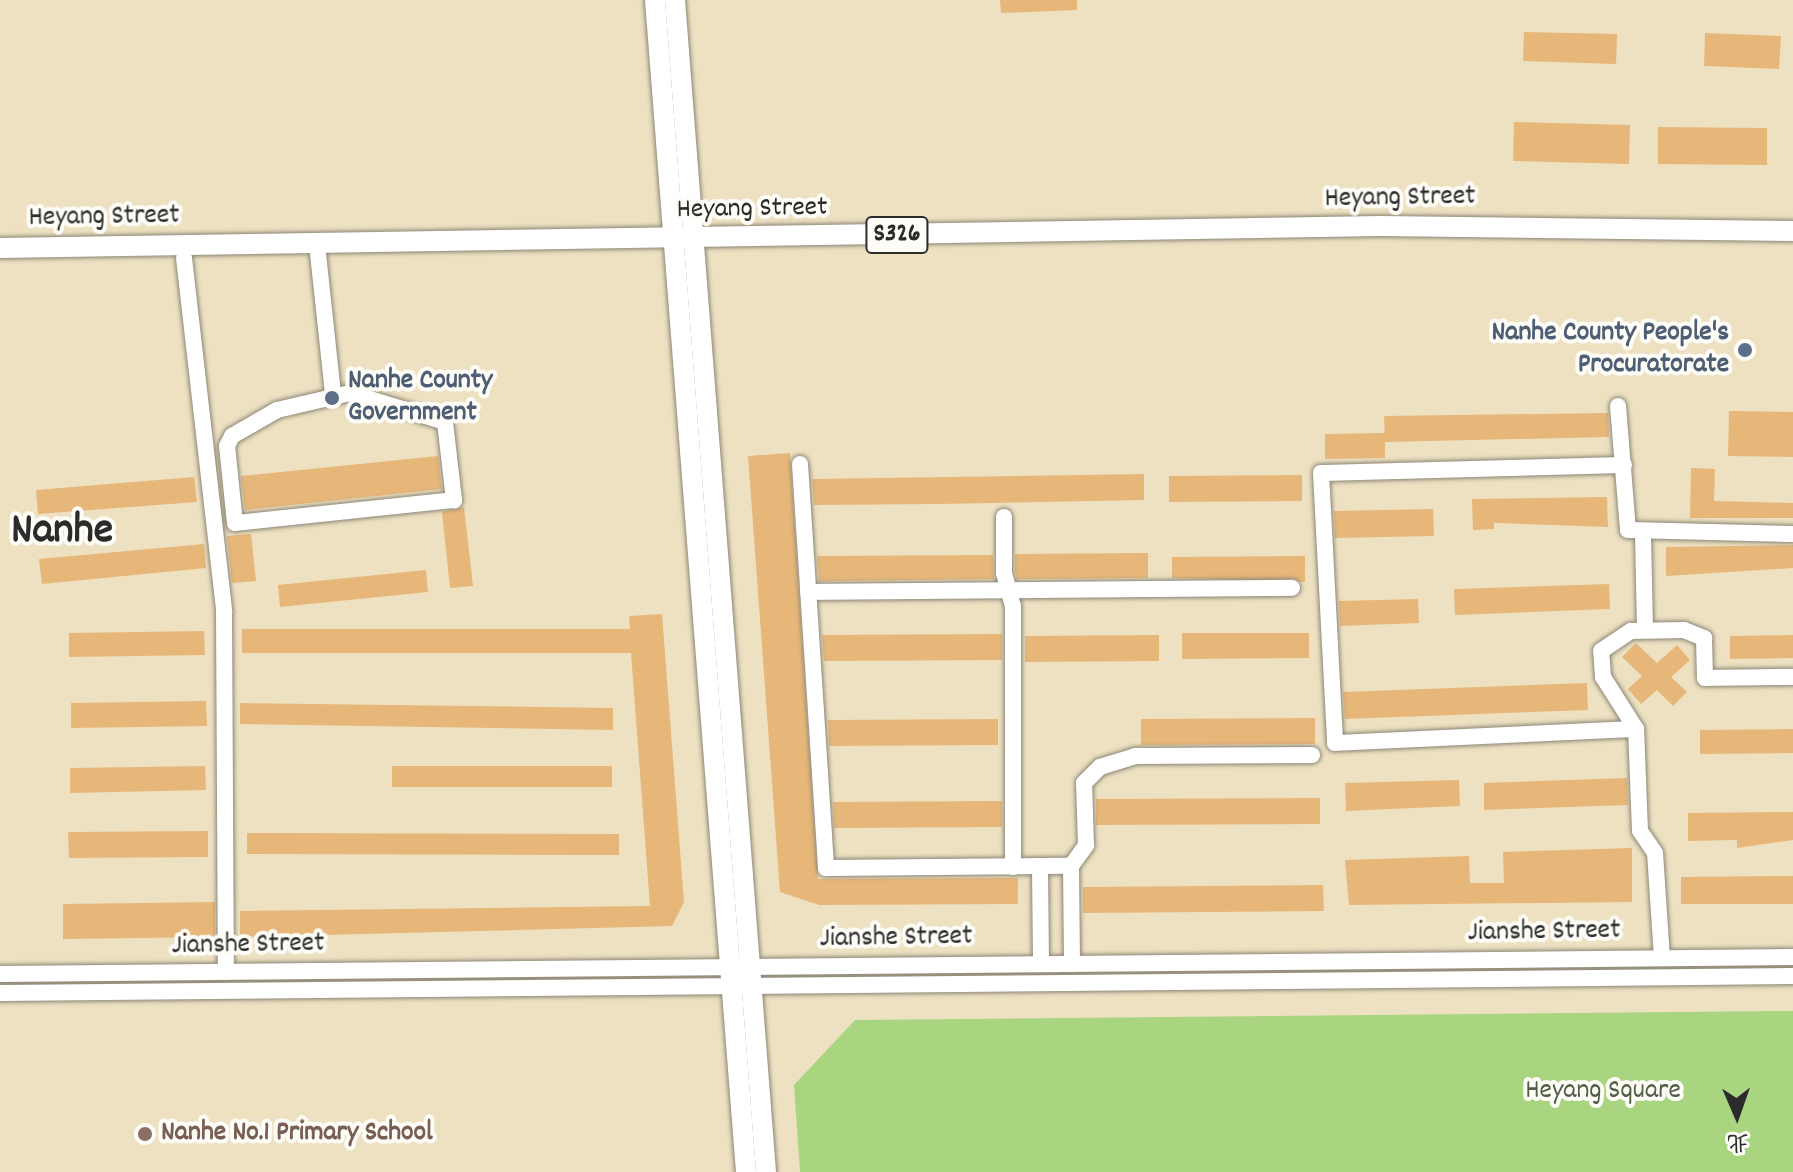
<!DOCTYPE html>
<html>
<head>
<meta charset="utf-8">
<style>
  body { margin:0 }
  #map { position:relative; width:1793px; height:1172px; overflow:hidden; background:#ede1c2; font-family:Dekko,"LXGW WenKai TC",sans-serif }
  div>[style] { position:absolute }
  [style*='--x'] { left:calc(var(--x)*1px); top:calc(var(--y)*1px); width:calc(var(--w)*1px); rotate:calc(var(--a)*1deg) }
  .green>* { inset:0; background:#a9d581 }
  .building>* { inset:0; background:#e7b77a }
  .roads { filter:drop-shadow(0 0 2px #8c8676) drop-shadow(0 0 2px #8c8676) }
  .minor>* { height:16px; margin:-8px; padding:0 8px; transform-origin:8px; border-radius:8px; background:#fff }
  .major>* { height:20px; margin:-10px; padding:0 10px; transform-origin:10px; border-radius:10px; background:#fff }
  .dots>* { width:22px; height:22px; translate:-50% -50%; box-sizing:border-box; border:4px solid #fdfcf7; border-radius:50% }
  span { translate:-50% -50%; white-space:nowrap; text-align:center; line-height:1.15; -webkit-text-stroke:8px #fdfcf7; paint-order:stroke }
  .shield-label span { padding:2px 6px; background:#fdfcf7; border:2px solid; border-radius:6px; -webkit-text-stroke-width:0 }
  .shield-label { font-size:26px; color:#2b2b2b; font-weight:700 }
  .street-label { font-size:28px; color:#2b2b2b }
  .service-label { font-size:28px; color:#4e5e75; font-weight:700 }
  .right { translate:-100% -50%; text-align:right }
  .left { translate:0 -50%; text-align:left }
  .park-label { font-size:28px; color:#515e45 }
  .education-label { font-size:28px; color:#785e54; font-weight:700 }
  .town-label { font-size:44px; color:#2b2b2b; font-weight:700 }
  .north { position:absolute; left:1697px; top:1076px; width:80px; height:80px; -webkit-text-stroke:6px #fdfcf7; paint-order:stroke; rotate:178deg; font-size:22px; font-weight:700; line-height:32px; text-align:center; color:#2b2b2b }
  .north::after { content:''; display:block; margin:auto; width:28px; height:36px; background:#2b2b2b; clip-path:polygon(50% 0,100% 100%,50% 72%,0 100%) }
</style>
</head>
<body>
<div id="map">
  <div class="green">
    <i style="clip-path:polygon(1793px 1011px,1793px 1172px,800px 1172px,794px 1085px,855px 1020px)"></i>
  </div>
  <div class="building">
    <i style="clip-path:polygon(1000px 0,1077px 0,1077px 10px,1001px 13px)"></i>
    <i style="clip-path:polygon(1524px 32px,1617px 34px,1616px 64px,1523px 61px)"></i>
    <i style="clip-path:polygon(1705px 33px,1781px 36px,1779px 69px,1704px 66px)"></i>
    <i style="clip-path:polygon(1514px 122px,1630px 125px,1629px 164px,1513px 161px)"></i>
    <i style="clip-path:polygon(1658px 127px,1767px 128px,1767px 165px,1658px 164px)"></i>
    <i style="clip-path:polygon(1729px 411px,1793px 412px,1793px 457px,1728px 456px)"></i>
    <i style="clip-path:polygon(1608px 413px,1609px 437px,1385px 442px,1384px 416px)"></i>
    <i style="clip-path:polygon(1385px 433px,1385px 458px,1325px 459px,1325px 434px)"></i>
    <i style="clip-path:polygon(790px 453px,818px 879px,1018px 878px,1018px 904px,819px 905px,780px 892px,748px 456px)"></i>
    <i style="clip-path:polygon(438px 456px,442px 489px,245px 510px,241px 476px)"></i>
    <i style="clip-path:polygon(1691px 468px,1715px 469px,1714px 501px,1793px 503px,1793px 518px,1690px 518px)"></i>
    <i style="clip-path:polygon(1144px 474px,1144px 500px,939px 504px,814px 505px,812px 479px)"></i>
    <i style="clip-path:polygon(1302px 475px,1302px 501px,1169px 502px,1169px 476px)"></i>
    <i style="clip-path:polygon(194px 477px,197px 502px,38px 514px,36px 490px)"></i>
    <i style="clip-path:polygon(1607px 497px,1608px 527px,1494px 523px,1494px 529px,1473px 530px,1472px 499px)"></i>
    <i style="clip-path:polygon(464px 507px,473px 586px,450px 588px,442px 512px)"></i>
    <i style="clip-path:polygon(1433px 509px,1434px 536px,1335px 538px,1334px 511px)"></i>
    <i style="clip-path:polygon(251px 534px,256px 581px,232px 583px,227px 536px)"></i>
    <i style="clip-path:polygon(204px 544px,206px 568px,42px 584px,39px 559px)"></i>
    <i style="clip-path:polygon(1793px 545px,1793px 568px,1666px 576px,1666px 547px)"></i>
    <i style="clip-path:polygon(1148px 553px,1148px 578px,1017px 579px,1015px 572px,1015px 554px)"></i>
    <i style="clip-path:polygon(993px 555px,994px 579px,819px 581px,817px 556px)"></i>
    <i style="clip-path:polygon(1305px 556px,1305px 582px,1172px 578px,1172px 557px)"></i>
    <i style="clip-path:polygon(426px 570px,428px 592px,280px 607px,278px 585px)"></i>
    <i style="clip-path:polygon(1609px 584px,1610px 609px,1455px 615px,1454px 589px)"></i>
    <i style="clip-path:polygon(1418px 599px,1419px 623px,1340px 626px,1339px 601px)"></i>
    <i style="clip-path:polygon(662px 614px,684px 902px,672px 926px,240px 937px,240px 911px,650px 906px,631px 653px,242px 653px,242px 629px,630px 629px,629px 616px)"></i>
    <i style="clip-path:polygon(204px 631px,205px 655px,69px 657px,69px 633px)"></i>
    <i style="clip-path:polygon(1182px 633px,1309px 633px,1309px 658px,1182px 659px)"></i>
    <i style="clip-path:polygon(1002px 634px,1002px 660px,824px 661px,822px 635px)"></i>
    <i style="clip-path:polygon(1159px 635px,1159px 661px,1025px 662px,1025px 636px)"></i>
    <i style="clip-path:polygon(1793px 635px,1793px 658px,1730px 659px,1730px 636px)"></i>
    <i style="clip-path:polygon(1636px 643px,1657px 663px,1677px 645px,1690px 660px,1671px 677px,1687px 692px,1673px 706px,1657px 690px,1641px 704px,1628px 689px,1642px 676px,1622px 657px)"></i>
    <i style="clip-path:polygon(1587px 683px,1588px 710px,1345px 719px,1343px 692px)"></i>
    <i style="clip-path:polygon(206px 701px,207px 726px,71px 728px,71px 703px)"></i>
    <i style="clip-path:polygon(240px 703px,613px 708px,613px 730px,240px 724px)"></i>
    <i style="clip-path:polygon(1315px 718px,1315px 744px,1141px 745px,1141px 719px)"></i>
    <i style="clip-path:polygon(998px 719px,998px 745px,829px 746px,828px 720px)"></i>
    <i style="clip-path:polygon(1793px 729px,1793px 753px,1700px 754px,1700px 730px)"></i>
    <i style="clip-path:polygon(205px 766px,206px 790px,70px 793px,70px 768px)"></i>
    <i style="clip-path:polygon(392px 766px,612px 766px,612px 787px,392px 787px)"></i>
    <i style="clip-path:polygon(1627px 778px,1628px 805px,1484px 810px,1484px 783px)"></i>
    <i style="clip-path:polygon(1459px 780px,1460px 806px,1346px 811px,1345px 783px)"></i>
    <i style="clip-path:polygon(1320px 798px,1320px 824px,1096px 825px,1096px 799px)"></i>
    <i style="clip-path:polygon(1002px 801px,1002px 827px,834px 828px,833px 802px)"></i>
    <i style="clip-path:polygon(1793px 812px,1793px 840px,1737px 848px,1737px 840px,1688px 841px,1688px 813px)"></i>
    <i style="clip-path:polygon(208px 831px,208px 857px,69px 858px,68px 832px)"></i>
    <i style="clip-path:polygon(247px 833px,619px 834px,619px 855px,247px 854px)"></i>
    <i style="clip-path:polygon(1632px 848px,1632px 902px,1349px 905px,1345px 860px,1469px 856px,1470px 883px,1504px 883px,1503px 852px)"></i>
    <i style="clip-path:polygon(1793px 876px,1793px 904px,1681px 904px,1681px 877px)"></i>
    <i style="clip-path:polygon(1323px 885px,1324px 911px,1083px 913px,1083px 887px)"></i>
    <i style="clip-path:polygon(215px 902px,215px 937px,63px 939px,63px 904px)"></i>
  </div>
  <div class="roads">
    <div class="minor">
      <i style="--x:317;--y:244;--w:151;--a:83.9"></i>
      <i style="--x:184;--y:258;--w:355;--a:83.5"></i>
      <i style="--x:224;--y:611;--w:361;--a:89.7"></i>
      <i style="--x:350;--y:393;--w:99;--a:17"></i>
      <i style="--x:445;--y:422;--w:79;--a:83.4"></i>
      <i style="--x:454;--y:500;--w:220;--a:174"></i>
      <i style="--x:235;--y:523;--w:77;--a:-95.9"></i>
      <i style="--x:227;--y:446;--w:11;--a:-63"></i>
      <i style="--x:232;--y:436;--w:52;--a:-30"></i>
      <i style="--x:277;--y:410;--w:75;--a:-13.1"></i>
      <i style="--x:1618;--y:406;--w:124;--a:85.4"></i>
      <i style="--x:1628;--y:530;--w:165;--a:1.4"></i>
      <i style="--x:800;--y:464;--w:405;--a:86.3"></i>
      <i style="--x:826;--y:868;--w:245;--a:-0.5"></i>
      <i style="--x:1071;--y:866;--w:26;--a:-54"></i>
      <i style="--x:1086;--y:845;--w:62;--a:-91.8"></i>
      <i style="--x:1084;--y:783;--w:23;--a:-45"></i>
      <i style="--x:1100;--y:767;--w:37;--a:-17"></i>
      <i style="--x:1135;--y:756;--w:177;--a:-0.3"></i>
      <i style="--x:1624;--y:465;--w:303;--a:178.5"></i>
      <i style="--x:1321;--y:473;--w:270;--a:87"></i>
      <i style="--x:1335;--y:743;--w:301;--a:-2.7"></i>
      <i style="--x:1004;--y:517;--w:56;--a:90"></i>
      <i style="--x:1004;--y:573;--w:34;--a:75"></i>
      <i style="--x:1013;--y:606;--w:261;--a:90"></i>
      <i style="--x:1643;--y:534;--w:96;--a:88.8"></i>
      <i style="--x:808;--y:592;--w:484;--a:-0.5"></i>
      <i style="--x:1040;--y:866;--w:98;--a:89.4"></i>
      <i style="--x:1071;--y:866;--w:98;--a:89.4"></i>
      <i style="--x:1662;--y:958;--w:105;--a:-93.8"></i>
      <i style="--x:1655;--y:853;--w:27;--a:-124"></i>
      <i style="--x:1640;--y:831;--w:102;--a:-92.2"></i>
      <i style="--x:1636;--y:729;--w:62;--a:-122.4"></i>
      <i style="--x:1603;--y:677;--w:26;--a:-94"></i>
      <i style="--x:1601;--y:651;--w:36;--a:-34"></i>
      <i style="--x:1631;--y:631;--w:53;--a:-1.1"></i>
      <i style="--x:1684;--y:630;--w:22;--a:22"></i>
      <i style="--x:1704;--y:638;--w:40;--a:88.6"></i>
      <i style="--x:1705;--y:678;--w:88;--a:-0.7"></i>
      <i style="--x:0;--y:974;--w:1793;--a:-0.54"></i>
      <i style="--x:0;--y:993;--w:1793;--a:-0.54"></i>
    </div>
    <div class="major">
      <i style="--x:655;--y:0;--w:1176;--a:85.56"></i>
      <i style="--x:675;--y:0;--w:1176;--a:85.56"></i>
      <i style="--x:0;--y:248;--w:1381;--a:-0.91"></i>
      <i style="--x:1381;--y:226;--w:412;--a:0.7"></i>
    </div>
  </div>
  <div class="dots">
    <i style="left:1745px;top:350px;background:#5c6f8a"></i>
    <i style="left:332px;top:398px;background:#5c6f8a"></i>
    <i style="left:145px;top:1134px;background:#8d6e63"></i>
  </div>
  <div class="shield-label">
    <span style="left:897px;top:235px">S326</span>
  </div>
  <div class="street-label">
    <span style="left:1400px;top:199px;rotate:-1deg">Heyang Street</span>
    <span style="left:752px;top:210px;rotate:-1deg">Heyang Street</span>
    <span style="left:104px;top:218px;rotate:-1deg">Heyang Street</span>
    <span style="left:1544px;top:933px;rotate:-1deg">Jianshe Street</span>
    <span style="left:896px;top:939px;rotate:-1deg">Jianshe Street</span>
    <span style="left:248px;top:946px;rotate:-1deg">Jianshe Street</span>
  </div>
  <div class="service-label">
    <span class="right" style="left:1729px;top:350px">Nanhe County People's<br>Procuratorate</span>
    <span class="left" style="left:348px;top:398px">Nanhe County<br>Government</span>
  </div>
  <div class="park-label">
    <span style="left:1603px;top:1092px">Heyang Square</span>
  </div>
  <div class="education-label">
    <span class="left" style="left:161px;top:1134px">Nanhe No.1 Primary School</span>
  </div>
  <div class="town-label">
    <span style="left:62px;top:533px">Nanhe</span>
  </div>
  <div class="north">北</div>
</div>
</body>
</html>
